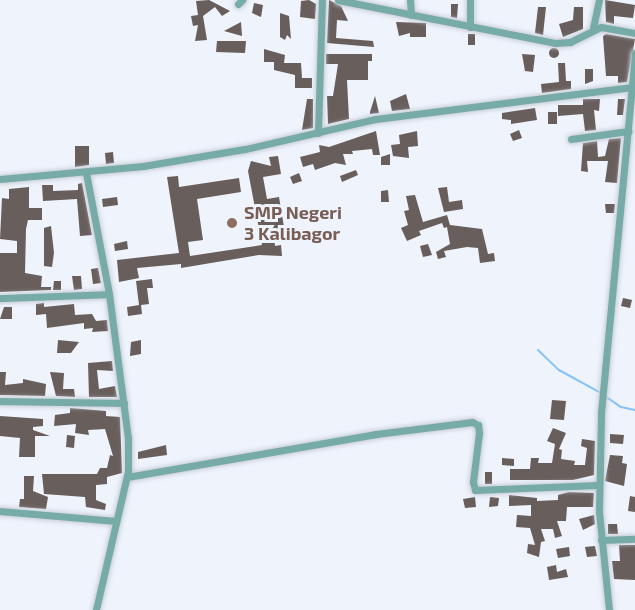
<!DOCTYPE html>
<html>
<head>
<meta charset="utf-8">
<style>
  body { margin:0 }
  #map { position:relative; width:635px; height:610px; overflow:hidden; background:#eef3fc; font-family:"Exo 2",sans-serif }
  div>[style] { position:absolute }
  [style*='--x'] { left:calc(var(--x)*1px); top:calc(var(--y)*1px); width:calc(var(--w)*1px); rotate:calc(var(--a)*1deg) }
  .stream>* { height:2px; margin:-1px; padding:0 1px; transform-origin:1px; border-radius:1px; background:#86c3f9 }
  .building>* { inset:0; background:#685e5c }
  .round { border-radius:50% }
  .roads { filter:drop-shadow(0 0 2px #c9ced6) drop-shadow(0 0 2px #c9ced6) }
  .minor>* { height:7px; margin:-3.5px; padding:0 3.5px; transform-origin:3.5px; border-radius:3.5px; background:#76aba7 }
  .dots>* { width:16px; height:16px; translate:-50% -50%; box-sizing:border-box; border:3px solid #eef3fc; border-radius:50% }
  span { translate:-50% -50%; white-space:nowrap; text-align:center; line-height:1.15; -webkit-text-stroke:6px #eef3fc; paint-order:stroke }
  .education-label { font-size:18px; color:#785e54; font-weight:700 }
  .left { translate:0 -50%; text-align:left }
</style>
</head>
<body>
<div id="map">
  <div class="stream">
    <i style="--x:538;--y:350;--w:29;--a:44"></i>
    <i style="--x:559;--y:370;--w:48;--a:28.7"></i>
    <i style="--x:605;--y:396;--w:19;--a:35"></i>
    <i style="--x:621;--y:407;--w:14;--a:12"></i>
  </div>
  <div class="building">
    <i style="clip-path:polygon(209px 0,230px 11px,222px 16px,215px 7px,203px 16px,207px 40px,195px 41px,198px 25px,193px 26px,191px 16px,198px 15px,196px 1px)"></i>
    <i style="clip-path:polygon(309px 0,316px 4px,315px 19px,300px 17px,301px 1px)"></i>
    <i style="clip-path:polygon(329px 0,341px 6px,348px 21px,337px 20px,336px 38px,373px 41px,374px 47px,327px 43px)"></i>
    <i style="clip-path:polygon(605px 0,635px 5px,633px 18px,614px 16px,614px 24px,606px 22px)"></i>
    <i style="clip-path:polygon(254px 3px,263px 5px,261px 17px,252px 13px)"></i>
    <i style="clip-path:polygon(451px 4px,458px 4px,457px 18px,451px 17px)"></i>
    <i style="clip-path:polygon(538px 7px,546px 7px,543px 35px,535px 33px)"></i>
    <i style="clip-path:polygon(574px 7px,583px 7px,583px 29px,563px 37px,559px 24px,573px 20px)"></i>
    <i style="clip-path:polygon(280px 13px,289px 16px,291px 39px,287px 35px,285px 40px,280px 37px)"></i>
    <i style="clip-path:polygon(241px 22px,242px 36px,224px 31px)"></i>
    <i style="clip-path:polygon(396px 22px,426px 23px,426px 37px,410px 37px,410px 33px,399px 36px)"></i>
    <i style="clip-path:polygon(468px 34px,475px 34px,475px 45px,468px 45px)"></i>
    <i style="clip-path:polygon(606px 34px,635px 39px,627px 82px,618px 83px,618px 76px,606px 76px,603px 36px)"></i>
    <i style="clip-path:polygon(217px 41px,246px 41px,245px 53px,216px 52px)"></i>
    <i class="round" style="left:549px;top:48px;width:10px;height:10px"></i>
    <i style="clip-path:polygon(264px 49px,285px 55px,284px 63px,301px 63px,302px 78px,312px 78px,312px 88px,295px 88px,295px 75px,274px 70px,274px 62px,264px 62px)"></i>
    <i style="clip-path:polygon(326px 54px,372px 54px,372px 61px,368px 61px,368px 80px,347px 80px,349px 119px,328px 124px,327px 96px,333px 96px,338px 64px,326px 64px)"></i>
    <i style="clip-path:polygon(522px 54px,535px 55px,533px 72px,525px 71px)"></i>
    <i style="clip-path:polygon(558px 63px,565px 63px,566px 81px,571px 81px,571px 89px,542px 93px,541px 84px,559px 82px)"></i>
    <i style="clip-path:polygon(585px 69px,593px 69px,593px 81px,585px 84px)"></i>
    <i style="clip-path:polygon(406px 94px,410px 109px,392px 111px,390px 101px)"></i>
    <i style="clip-path:polygon(375px 96px,379px 113px,370px 114px,370px 112px)"></i>
    <i style="clip-path:polygon(307px 99px,313px 99px,313px 128px,302px 130px)"></i>
    <i style="clip-path:polygon(583px 99px,600px 99px,599px 111px,594px 110px,596px 130px,585px 131px,583px 114px,558px 116px,558px 105px,583px 105px)"></i>
    <i style="clip-path:polygon(618px 99px,625px 99px,623px 115px,617px 115px)"></i>
    <i style="clip-path:polygon(535px 108px,537px 120px,511px 124px,511px 120px,502px 119px,502px 113px)"></i>
    <i style="clip-path:polygon(548px 112px,557px 112px,557px 124px,548px 124px)"></i>
    <i style="clip-path:polygon(519px 130px,522px 138px,513px 141px,510px 134px)"></i>
    <i style="clip-path:polygon(376px 131px,380px 155px,373px 155px,372px 149px,352px 151px,353px 154px,343px 154px,346px 165px,335px 163px,315px 170px,313px 164px,303px 167px,300px 157px,320px 152px,319px 145px,329px 147px)"></i>
    <i style="clip-path:polygon(417px 131px,418px 146px,408px 147px,409px 158px,393px 156px,391px 145px,400px 144px,399px 135px)"></i>
    <i style="clip-path:polygon(621px 138px,617px 183px,605px 182px,608px 161px,587px 161px,588px 172px,581px 171px,583px 143px,597px 141px,598px 157px,605px 156px,609px 139px)"></i>
    <i style="clip-path:polygon(75px 146px,89px 146px,89px 165px,75px 167px)"></i>
    <i style="clip-path:polygon(113px 152px,114px 163px,106px 164px,105px 153px)"></i>
    <i style="clip-path:polygon(390px 154px,390px 165px,381px 165px,381px 157px)"></i>
    <i style="clip-path:polygon(278px 156px,281px 174px,263px 177px,267px 199px,279px 197px,285px 233px,274px 234px,275px 246px,281px 245px,282px 256px,259px 255px,181px 268px,181px 264px,137px 268px,139px 278px,119px 282px,117px 260px,179px 253px,167px 177px,178px 176px,179px 187px,239px 178px,241px 192px,197px 199px,203px 240px,188px 242px,190px 256px,262px 245px,248px 171px,251px 161px,271px 166px,269px 157px)"></i>
    <i style="clip-path:polygon(356px 170px,358px 175px,342px 182px,340px 176px)"></i>
    <i style="clip-path:polygon(299px 173px,302px 181px,293px 184px,290px 177px)"></i>
    <i style="clip-path:polygon(82px 183px,92px 235px,80px 236px,77px 199px,43px 201px,42px 185px,53px 185px,53px 191px,78px 190px,78px 184px)"></i>
    <i style="clip-path:polygon(29px 187px,29px 208px,42px 208px,42px 220px,28px 220px,26px 229px,25px 273px,42px 276px,41px 287px,51px 287px,51px 290px,0 292px,0 253px,17px 253px,17px 241px,0 239px,2px 198px,9px 199px,9px 189px)"></i>
    <i style="clip-path:polygon(447px 187px,449px 202px,462px 200px,463px 209px,444px 212px,438px 188px)"></i>
    <i style="clip-path:polygon(388px 190px,389px 202px,381px 202px,381px 191px)"></i>
    <i style="clip-path:polygon(415px 195px,423px 222px,447px 215px,450px 225px,482px 229px,488px 254px,494px 253px,495px 261px,480px 263px,478px 248px,467px 247px,444px 251px,446px 257px,438px 259px,436px 252px,450px 244px,447px 227px,444px 228px,442px 223px,419px 231px,421px 235px,407px 241px,401px 228px,408px 225px,404px 211px,409px 210px,406px 196px)"></i>
    <i style="clip-path:polygon(117px 197px,118px 205px,103px 207px,102px 199px)"></i>
    <i style="clip-path:polygon(605px 204px,615px 204px,614px 213px,606px 213px)"></i>
    <i style="clip-path:polygon(51px 226px,54px 253px,52px 267px,44px 266px,44px 228px)"></i>
    <i style="clip-path:polygon(127px 241px,128px 249px,115px 251px,114px 244px)"></i>
    <i style="clip-path:polygon(428px 244px,432px 255px,423px 257px,420px 246px)"></i>
    <i style="clip-path:polygon(98px 268px,101px 283px,93px 284px,91px 269px)"></i>
    <i style="clip-path:polygon(72px 276px,81px 276px,82px 289px,74px 290px)"></i>
    <i style="clip-path:polygon(152px 279px,153px 288px,147px 288px,149px 304px,141px 305px,142px 314px,128px 316px,127px 307px,139px 305px,136px 281px)"></i>
    <i style="clip-path:polygon(54px 281px,61px 281px,61px 290px,53px 290px)"></i>
    <i style="clip-path:polygon(623px 298px,632px 300px,630px 308px,621px 306px)"></i>
    <i style="clip-path:polygon(44px 303px,44px 307px,74px 304px,75px 315px,92px 314px,96px 321px,107px 320px,108px 331px,92px 332px,93px 328px,84px 329px,84px 323px,47px 328px,46px 314px,36px 315px,36px 304px)"></i>
    <i style="clip-path:polygon(4px 307px,12px 307px,12px 319px,0 319px)"></i>
    <i style="clip-path:polygon(58px 340px,79px 342px,71px 353px,57px 353px)"></i>
    <i style="clip-path:polygon(141px 340px,141px 354px,130px 356px,131px 342px)"></i>
    <i style="clip-path:polygon(112px 361px,113px 371px,97px 370px,99px 389px,115px 386px,117px 397px,89px 397px,88px 363px)"></i>
    <i style="clip-path:polygon(0 372px,6px 372px,5px 385px,23px 383px,23px 379px,46px 384px,45px 396px,0 395px)"></i>
    <i style="clip-path:polygon(50px 372px,64px 373px,63px 389px,74px 389px,75px 397px,56px 396px)"></i>
    <i style="clip-path:polygon(552px 400px,566px 401px,564px 420px,550px 419px)"></i>
    <i style="clip-path:polygon(70px 408px,106px 411px,106px 416px,120px 417px,122px 473px,107px 477px,107px 484px,96px 485px,96px 500px,106px 504px,105px 510px,86px 507px,85px 497px,44px 494px,42px 474px,97px 474px,100px 468px,107px 468px,110px 455px,113px 456px,105px 429px,88px 430px,89px 435px,75px 433px,76px 424px,54px 426px,55px 415px,70px 413px)"></i>
    <i style="clip-path:polygon(0 416px,43px 419px,43px 426px,33px 427px,33px 430px,50px 436px,35px 436px,35px 457px,19px 457px,20px 438px,0 436px)"></i>
    <i style="clip-path:polygon(553px 428px,566px 433px,559px 449px,562px 450px,561px 459px,575px 461px,574px 465px,585px 465px,587px 448px,581px 446px,582px 439px,595px 441px,594px 475px,573px 480px,510px 480px,510px 469px,530px 469px,531px 458px,539px 458px,538px 463px,552px 463px,555px 444px,547px 441px)"></i>
    <i style="clip-path:polygon(610px 434px,624px 435px,623px 444px,610px 443px)"></i>
    <i style="clip-path:polygon(67px 435px,75px 436px,74px 448px,66px 447px)"></i>
    <i style="clip-path:polygon(166px 445px,167px 455px,138px 459px,138px 452px)"></i>
    <i style="clip-path:polygon(610px 455px,623px 456px,622px 463px,627px 464px,624px 486px,605px 481px)"></i>
    <i style="clip-path:polygon(502px 458px,514px 459px,514px 466px,502px 465px)"></i>
    <i style="clip-path:polygon(485px 472px,492px 472px,492px 484px,485px 484px)"></i>
    <i style="clip-path:polygon(24px 476px,34px 476px,33px 491px,48px 497px,46px 509px,19px 507px,20px 499px,24px 499px)"></i>
    <i style="clip-path:polygon(569px 492px,594px 493px,593px 507px,567px 507px,566px 521px,557px 521px,562px 536px,555px 538px,553px 529px,541px 529px,545px 541px,541px 542px,539px 557px,527px 553px,528px 544px,535px 545px,530px 528px,516px 527px,517px 515px,531px 516px,531px 505px,509px 506px,509px 495px,537px 498px,537px 501px,558px 500px,558px 495px)"></i>
    <i style="clip-path:polygon(630px 496px,635px 497px,635px 512px,628px 511px)"></i>
    <i style="clip-path:polygon(475px 497px,476px 507px,465px 508px,463px 499px)"></i>
    <i style="clip-path:polygon(490px 497px,499px 498px,498px 506px,489px 507px)"></i>
    <i style="clip-path:polygon(594px 515px,595px 524px,583px 530px,579px 519px)"></i>
    <i style="clip-path:polygon(608px 524px,617px 524px,618px 534px,608px 534px)"></i>
    <i style="clip-path:polygon(619px 545px,635px 545px,635px 580px,614px 579px,612px 561px,620px 561px)"></i>
    <i style="clip-path:polygon(595px 546px,597px 556px,587px 557px,585px 547px)"></i>
    <i style="clip-path:polygon(569px 547px,570px 556px,558px 558px,556px 549px)"></i>
    <i style="clip-path:polygon(556px 565px,557px 572px,566px 569px,568px 577px,549px 580px,547px 567px)"></i>
  </div>
  <div class="roads">
    <div class="minor">
      <i style="--x:338;--y:0;--w:221;--a:11.2"></i>
      <i style="--x:555;--y:43;--w:15;--a:-4"></i>
      <i style="--x:570;--y:42;--w:34;--a:-26"></i>
      <i style="--x:601;--y:27;--w:35;--a:10"></i>
      <i style="--x:410;--y:0;--w:15;--a:86"></i>
      <i style="--x:238;--y:4;--w:6;--a:-45"></i>
      <i style="--x:470;--y:27;--w:27;--a:-90"></i>
      <i style="--x:593;--y:28;--w:29;--a:-78"></i>
      <i style="--x:318;--y:133;--w:133;--a:-88.3"></i>
      <i style="--x:571;--y:139;--w:58;--a:-8"></i>
      <i style="--x:86;--y:173;--w:123;--a:79.2"></i>
      <i style="--x:109;--y:294;--w:145;--a:82.5"></i>
      <i style="--x:128;--y:438;--w:33;--a:90"></i>
      <i style="--x:128;--y:471;--w:143;--a:103"></i>
      <i style="--x:0;--y:179;--w:144;--a:-5.2"></i>
      <i style="--x:143;--y:166;--w:103;--a:-9.5"></i>
      <i style="--x:245;--y:149;--w:133;--a:-13"></i>
      <i style="--x:375;--y:119;--w:260;--a:-7.1"></i>
      <i style="--x:0;--y:298;--w:109;--a:-2.1"></i>
      <i style="--x:0;--y:401;--w:124;--a:0.9"></i>
      <i style="--x:127;--y:477;--w:253;--a:-9.8"></i>
      <i style="--x:376;--y:434;--w:97;--a:-7.1"></i>
      <i style="--x:472;--y:422;--w:7;--a:27"></i>
      <i style="--x:478;--y:425;--w:8;--a:83"></i>
      <i style="--x:479;--y:433;--w:49;--a:97"></i>
      <i style="--x:473;--y:482;--w:8;--a:76"></i>
      <i style="--x:475;--y:490;--w:123;--a:-2.3"></i>
      <i style="--x:0;--y:511;--w:116;--a:4.9"></i>
      <i style="--x:601;--y:540;--w:34;--a:-2"></i>
      <i style="--x:609;--y:610;--w:99;--a:-95.8"></i>
      <i style="--x:599;--y:512;--w:99;--a:-88.8"></i>
      <i style="--x:601;--y:413;--w:362;--a:-84.6"></i>
    </div>
  </div>
  <div class="dots">
    <i style="left:232px;top:223px;background:#8d6e63"></i>
  </div>
  <div class="education-label">
    <span class="left" style="left:244px;top:223px">SMP Negeri<br>3 Kalibagor</span>
  </div>
</div>
</body>
</html>
